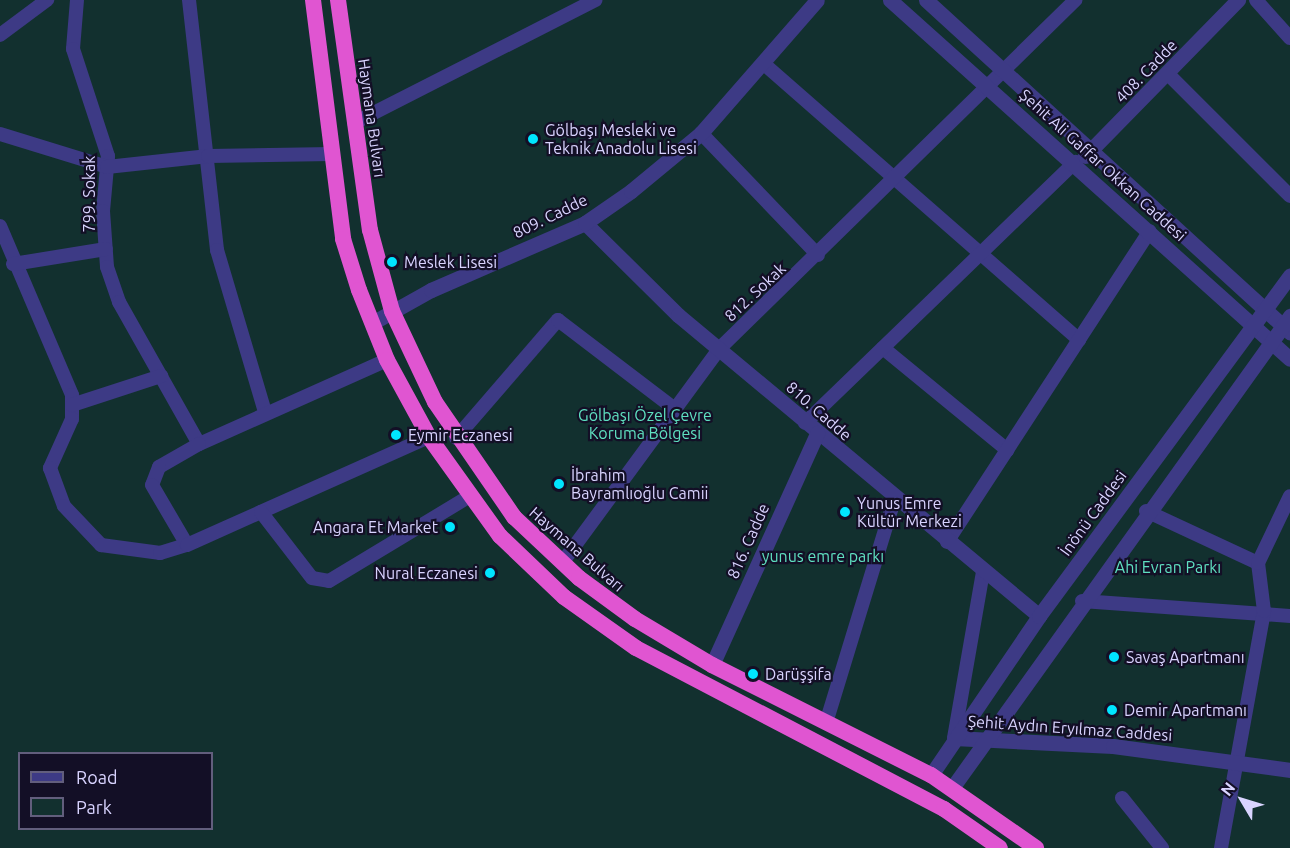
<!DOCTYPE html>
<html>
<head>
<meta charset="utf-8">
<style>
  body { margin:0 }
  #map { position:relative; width:1290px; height:848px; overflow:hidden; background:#130f26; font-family:Ubuntu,sans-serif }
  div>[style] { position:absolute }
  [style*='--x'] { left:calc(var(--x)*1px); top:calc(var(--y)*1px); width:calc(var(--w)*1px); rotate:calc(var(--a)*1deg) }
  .green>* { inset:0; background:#12302f }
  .minor>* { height:14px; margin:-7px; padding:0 7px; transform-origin:7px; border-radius:7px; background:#3d3a85 }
  .tertiary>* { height:15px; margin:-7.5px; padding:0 7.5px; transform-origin:7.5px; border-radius:7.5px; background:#3d3a85 }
  .trunk>* { height:16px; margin:-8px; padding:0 8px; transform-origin:8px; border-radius:8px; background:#e055d1 }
  .dots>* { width:16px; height:16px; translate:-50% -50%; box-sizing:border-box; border:3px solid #130f26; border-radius:50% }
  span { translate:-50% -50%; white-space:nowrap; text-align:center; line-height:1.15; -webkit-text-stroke:4.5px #130f26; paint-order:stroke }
  .street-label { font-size:16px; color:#d9d4ff }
  .poi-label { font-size:16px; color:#d9d4ff }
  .left { translate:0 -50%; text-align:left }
  .right { translate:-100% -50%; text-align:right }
  .park-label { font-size:16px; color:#5fe0c0 }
  .legend { position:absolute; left:18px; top:752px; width:195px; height:78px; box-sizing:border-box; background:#130f26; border:2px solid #625e7d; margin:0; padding:8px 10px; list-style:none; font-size:18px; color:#d9d4ff }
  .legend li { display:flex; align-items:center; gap:12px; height:30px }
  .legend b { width:30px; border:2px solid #625e7d }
  .north { position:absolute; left:1212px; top:770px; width:60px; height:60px; -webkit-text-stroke:4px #130f26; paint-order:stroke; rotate:308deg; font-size:16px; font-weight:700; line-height:24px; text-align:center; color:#d9d4ff }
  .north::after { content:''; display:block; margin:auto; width:21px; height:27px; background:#d9d4ff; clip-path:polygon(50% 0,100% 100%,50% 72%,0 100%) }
</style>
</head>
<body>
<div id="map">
  <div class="green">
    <i style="clip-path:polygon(evenodd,0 0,1290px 0,1290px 848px,0 848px,0 0,20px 754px,212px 754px,212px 828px,20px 828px,20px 754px)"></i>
  </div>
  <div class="minor">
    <i style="--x:77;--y:0;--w:49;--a:94.7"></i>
    <i style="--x:73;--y:49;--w:113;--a:71.9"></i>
    <i style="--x:108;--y:156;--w:55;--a:95.2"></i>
    <i style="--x:103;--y:211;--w:56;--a:85.9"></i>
    <i style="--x:107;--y:267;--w:37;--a:71"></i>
    <i style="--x:119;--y:302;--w:163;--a:60.6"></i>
    <i style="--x:189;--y:0;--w:252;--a:83.6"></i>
    <i style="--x:217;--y:250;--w:169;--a:73.5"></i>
    <i style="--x:1256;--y:0;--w:51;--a:48.2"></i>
    <i style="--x:0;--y:35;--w:59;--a:-36.7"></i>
    <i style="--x:764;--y:64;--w:419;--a:41.2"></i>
    <i style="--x:1169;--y:75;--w:171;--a:45"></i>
    <i style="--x:354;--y:123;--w:271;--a:-27"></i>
    <i style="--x:701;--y:133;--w:169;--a:46.2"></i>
    <i style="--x:0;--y:134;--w:112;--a:17.1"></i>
    <i style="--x:107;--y:167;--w:102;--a:-6.2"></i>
    <i style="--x:208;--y:156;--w:124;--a:-0.9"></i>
    <i style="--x:0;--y:226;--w:184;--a:66.9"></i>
    <i style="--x:72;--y:395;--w:24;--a:90"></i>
    <i style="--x:72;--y:419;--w:54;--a:114.2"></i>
    <i style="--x:50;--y:468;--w:40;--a:69.8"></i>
    <i style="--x:64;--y:506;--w:54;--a:46.5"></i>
    <i style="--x:101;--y:545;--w:60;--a:7.7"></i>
    <i style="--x:160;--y:553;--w:28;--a:-17"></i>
    <i style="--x:13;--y:264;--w:94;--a:-9.2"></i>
    <i style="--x:883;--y:348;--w:161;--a:39.4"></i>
    <i style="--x:387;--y:360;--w:206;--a:155.9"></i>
    <i style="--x:199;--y:444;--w:46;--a:150.1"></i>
    <i style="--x:159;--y:467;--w:19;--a:111"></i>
    <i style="--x:152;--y:485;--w:69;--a:59.7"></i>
    <i style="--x:187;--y:545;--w:265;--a:-24.1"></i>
    <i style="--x:72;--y:405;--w:94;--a:-18"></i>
    <i style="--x:805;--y:423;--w:376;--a:-44"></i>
    <i style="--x:456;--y:438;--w:156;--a:-49.2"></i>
    <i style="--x:558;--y:320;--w:147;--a:37.3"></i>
    <i style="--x:1146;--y:511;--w:123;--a:24.9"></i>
    <i style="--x:261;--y:512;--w:83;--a:52.3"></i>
    <i style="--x:312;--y:578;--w:17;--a:10"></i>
    <i style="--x:329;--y:581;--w:162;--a:-31.1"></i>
    <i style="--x:947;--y:542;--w:371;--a:-56.9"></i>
    <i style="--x:562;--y:563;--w:265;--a:-53.7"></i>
    <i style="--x:719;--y:349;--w:499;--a:-44.4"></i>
    <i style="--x:1082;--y:601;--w:209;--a:4.1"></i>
    <i style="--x:826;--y:723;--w:233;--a:-73"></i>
    <i style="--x:954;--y:738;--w:169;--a:-80.1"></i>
    <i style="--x:1122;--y:798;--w:64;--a:51.3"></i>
    <i style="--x:1221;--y:848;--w:241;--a:-79.7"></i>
    <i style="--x:1264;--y:611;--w:48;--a:-97.1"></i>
    <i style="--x:1258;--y:563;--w:74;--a:-64.5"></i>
  </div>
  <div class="tertiary">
    <i style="--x:890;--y:0;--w:537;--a:41.91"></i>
    <i style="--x:926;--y:0;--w:493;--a:42.4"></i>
    <i style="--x:1085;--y:156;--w:219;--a:-45.6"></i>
    <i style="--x:585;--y:223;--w:131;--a:44.7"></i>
    <i style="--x:678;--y:315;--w:470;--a:39.8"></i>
    <i style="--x:372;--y:323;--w:68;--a:-29.2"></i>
    <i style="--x:431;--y:290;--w:168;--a:-23.5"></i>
    <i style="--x:585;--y:223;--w:56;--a:-34.8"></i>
    <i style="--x:631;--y:191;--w:91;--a:-39.6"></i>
    <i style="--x:701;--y:133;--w:176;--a:-48.9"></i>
    <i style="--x:712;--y:665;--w:255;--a:-65.6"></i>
    <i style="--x:954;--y:738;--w:159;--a:2.9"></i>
    <i style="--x:1113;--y:746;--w:179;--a:7.7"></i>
    <i style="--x:931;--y:775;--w:192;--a:-55.8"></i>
    <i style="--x:1039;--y:616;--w:423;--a:-53.6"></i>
    <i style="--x:952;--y:788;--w:581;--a:-54.39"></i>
  </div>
  <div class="trunk">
    <i style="--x:313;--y:0;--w:241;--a:82.8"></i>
    <i style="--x:343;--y:239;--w:53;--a:72.6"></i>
    <i style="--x:359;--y:290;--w:75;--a:68.2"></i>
    <i style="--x:387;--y:360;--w:88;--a:61.4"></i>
    <i style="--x:429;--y:437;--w:122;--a:54.4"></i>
    <i style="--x:500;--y:536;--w:88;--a:43.6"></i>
    <i style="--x:564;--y:597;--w:88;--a:35.3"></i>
    <i style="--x:636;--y:648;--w:348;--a:27.6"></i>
    <i style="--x:944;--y:809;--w:68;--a:34.9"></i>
    <i style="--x:338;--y:0;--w:232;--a:82.1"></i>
    <i style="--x:370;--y:230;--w:84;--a:74.8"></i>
    <i style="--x:392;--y:311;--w:101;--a:64.7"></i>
    <i style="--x:435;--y:402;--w:140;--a:55.5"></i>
    <i style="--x:514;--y:517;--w:89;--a:43.2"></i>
    <i style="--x:579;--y:578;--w:69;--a:36.2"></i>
    <i style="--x:635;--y:619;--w:90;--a:30.9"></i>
    <i style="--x:712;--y:665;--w:245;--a:26.7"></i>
    <i style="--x:931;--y:775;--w:128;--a:34.8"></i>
  </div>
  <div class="dots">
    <i style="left:533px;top:139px;background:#00e5ff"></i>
    <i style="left:392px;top:262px;background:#00e5ff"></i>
    <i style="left:396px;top:435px;background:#00e5ff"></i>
    <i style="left:559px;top:484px;background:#00e5ff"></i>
    <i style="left:845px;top:512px;background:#00e5ff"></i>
    <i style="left:450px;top:527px;background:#00e5ff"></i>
    <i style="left:490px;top:573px;background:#00e5ff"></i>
    <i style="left:1114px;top:657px;background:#00e5ff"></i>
    <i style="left:753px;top:674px;background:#00e5ff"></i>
    <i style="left:1112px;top:710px;background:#00e5ff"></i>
  </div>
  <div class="street-label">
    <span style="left:1146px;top:71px;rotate:-46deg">408. Cadde</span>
    <span style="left:372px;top:118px;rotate:82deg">Haymana Bulvarı</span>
    <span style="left:1103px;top:165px;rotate:42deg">Şehit Ali Gaffar Okkan Caddesi</span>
    <span style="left:89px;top:194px;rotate:-90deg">799. Sokak</span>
    <span style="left:550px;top:216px;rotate:-26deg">809. Cadde</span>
    <span style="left:755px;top:292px;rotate:-43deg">812. Sokak</span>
    <span style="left:819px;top:411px;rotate:41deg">810. Cadde</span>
    <span style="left:1093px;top:513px;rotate:-54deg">İnönü Caddesi</span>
    <span style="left:748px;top:541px;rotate:-66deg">816. Cadde</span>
    <span style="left:577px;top:549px;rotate:41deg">Haymana Bulvarı</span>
    <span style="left:1070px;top:728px;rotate:4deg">Şehit Aydın Eryılmaz Caddesi</span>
  </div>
  <div class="poi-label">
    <span class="left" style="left:545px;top:139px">Gölbaşı Mesleki ve<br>Teknik Anadolu Lisesi</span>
    <span class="left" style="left:404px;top:262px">Meslek Lisesi</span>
    <span class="left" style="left:408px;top:435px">Eymir Eczanesi</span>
    <span class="left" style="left:571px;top:484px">İbrahim<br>Bayramlıoğlu Camii</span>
    <span class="left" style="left:857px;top:512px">Yunus Emre<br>Kültür Merkezi</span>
    <span class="right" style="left:438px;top:527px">Angara Et Market</span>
    <span class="right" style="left:478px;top:573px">Nural Eczanesi</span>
    <span class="left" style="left:1126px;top:657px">Savaş Apartmanı</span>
    <span class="left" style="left:765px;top:674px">Darüşşifa</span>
    <span class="left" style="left:1124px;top:710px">Demir Apartmanı</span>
  </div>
  <div class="park-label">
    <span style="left:645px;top:424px">Gölbaşı Özel Çevre<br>Koruma Bölgesi</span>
    <span style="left:823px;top:556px">yunus emre parkı</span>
    <span style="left:1168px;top:567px">Ahi Evran Parkı</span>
  </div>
  <ul class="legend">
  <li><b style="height:8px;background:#3d3a85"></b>Road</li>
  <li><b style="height:16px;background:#12302f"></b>Park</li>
  </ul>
  <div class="north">N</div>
</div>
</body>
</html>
